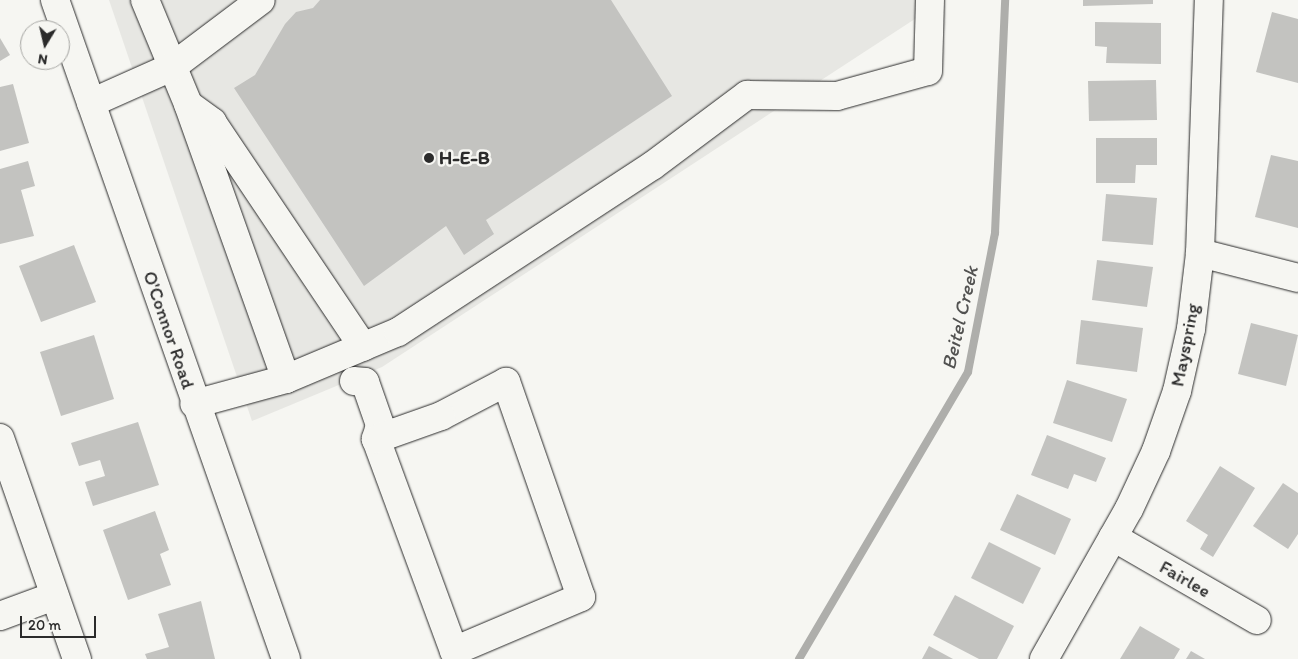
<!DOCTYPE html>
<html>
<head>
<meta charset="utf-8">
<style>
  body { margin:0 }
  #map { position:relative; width:1298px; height:659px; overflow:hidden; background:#f6f6f2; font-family:Itim,sans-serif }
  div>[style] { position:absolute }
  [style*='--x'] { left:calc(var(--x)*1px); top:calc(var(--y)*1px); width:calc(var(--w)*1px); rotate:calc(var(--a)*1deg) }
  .built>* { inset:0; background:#e7e7e3 }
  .stream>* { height:8px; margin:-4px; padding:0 4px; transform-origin:4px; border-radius:4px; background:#aeaeab }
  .building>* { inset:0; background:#c3c3c0 }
  .roads { filter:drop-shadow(0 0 1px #2b2b2b) drop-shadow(0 0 1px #2b2b2b) }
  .minor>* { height:28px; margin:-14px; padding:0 14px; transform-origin:14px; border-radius:14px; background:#f6f6f2 }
  .major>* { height:28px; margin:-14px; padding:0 14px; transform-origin:14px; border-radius:14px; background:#f6f6f2 }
  .dots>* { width:14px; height:14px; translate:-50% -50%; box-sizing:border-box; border:2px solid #f6f6f2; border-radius:50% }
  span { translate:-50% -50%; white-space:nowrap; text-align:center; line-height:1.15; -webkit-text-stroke:5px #f6f6f2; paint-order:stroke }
  .poi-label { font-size:19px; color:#2b2b2b; font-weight:700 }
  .left { translate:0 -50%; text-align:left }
  .street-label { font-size:19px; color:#2b2b2b }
  .water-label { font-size:20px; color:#525251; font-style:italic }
  .north { position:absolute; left:20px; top:20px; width:50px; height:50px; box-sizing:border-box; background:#f6f6f2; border:1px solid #a5a5a2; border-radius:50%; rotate:189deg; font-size:14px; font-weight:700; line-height:20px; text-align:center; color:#2b2b2b }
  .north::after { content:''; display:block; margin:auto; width:18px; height:22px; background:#2b2b2b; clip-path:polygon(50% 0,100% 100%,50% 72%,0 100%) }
  .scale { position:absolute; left:20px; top:616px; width:76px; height:22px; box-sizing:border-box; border:2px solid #2b2b2b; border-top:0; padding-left:6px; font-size:15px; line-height:18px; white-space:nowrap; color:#2b2b2b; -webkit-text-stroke:4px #f6f6f2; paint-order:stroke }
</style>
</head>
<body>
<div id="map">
  <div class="built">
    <i style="clip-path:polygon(109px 0,944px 0,382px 367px,252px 421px)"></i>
  </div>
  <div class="stream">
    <i style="--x:799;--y:659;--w:333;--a:-59.5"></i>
    <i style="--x:968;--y:372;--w:142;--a:-79"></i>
    <i style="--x:995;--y:233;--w:233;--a:-87.5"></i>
  </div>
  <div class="building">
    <i style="clip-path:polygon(320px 0,611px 0,672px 96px,486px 220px,494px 234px,464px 255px,446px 226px,364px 286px,234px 88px,255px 75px,285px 24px,296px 12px,313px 8px)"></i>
    <i style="clip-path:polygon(1083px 0,1153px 0,1153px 4px,1083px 6px)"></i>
    <i style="clip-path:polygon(1272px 12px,1298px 19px,1298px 83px,1256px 72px)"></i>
    <i style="clip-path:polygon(1095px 22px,1161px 23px,1161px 64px,1106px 63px,1107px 47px,1095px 46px)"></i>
    <i style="clip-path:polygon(0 38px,10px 55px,0 61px)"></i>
    <i style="clip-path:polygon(1156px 80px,1157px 120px,1089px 121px,1088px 81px)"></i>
    <i style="clip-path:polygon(13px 84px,29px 143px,0 151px,0 87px)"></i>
    <i style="clip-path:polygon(1096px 138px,1157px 138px,1157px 165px,1136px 165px,1135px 183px,1096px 183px)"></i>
    <i style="clip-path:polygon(1271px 155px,1298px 161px,1298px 228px,1255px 217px)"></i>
    <i style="clip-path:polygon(28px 161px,35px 186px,21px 190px,34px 236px,0 244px,0 169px)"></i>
    <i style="clip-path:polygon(1106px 194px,1157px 198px,1153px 245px,1102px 241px)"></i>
    <i style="clip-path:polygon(74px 245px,96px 302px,41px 322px,19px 266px)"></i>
    <i style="clip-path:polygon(1097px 260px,1153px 267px,1147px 307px,1092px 300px)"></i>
    <i style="clip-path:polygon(1081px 320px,1143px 328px,1137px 372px,1076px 364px)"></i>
    <i style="clip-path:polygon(1251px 323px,1298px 335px,1286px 386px,1238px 374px)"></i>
    <i style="clip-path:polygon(94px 335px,114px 399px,61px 416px,40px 352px)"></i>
    <i style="clip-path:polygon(1067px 380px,1127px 399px,1112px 442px,1053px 423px)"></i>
    <i style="clip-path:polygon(138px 422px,159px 485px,93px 506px,85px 482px,105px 476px,100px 460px,79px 466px,71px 443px)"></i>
    <i style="clip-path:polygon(1047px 435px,1106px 458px,1096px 482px,1074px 474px,1068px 489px,1031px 475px)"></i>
    <i style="clip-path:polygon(1220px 466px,1255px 488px,1213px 557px,1200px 549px,1208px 535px,1186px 521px)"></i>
    <i style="clip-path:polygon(1283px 483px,1298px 493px,1298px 534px,1288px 549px,1253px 526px)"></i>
    <i style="clip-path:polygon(1017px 494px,1071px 519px,1055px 555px,1000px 530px)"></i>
    <i style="clip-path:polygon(155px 511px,169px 550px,160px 554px,171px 585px,128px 600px,103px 530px)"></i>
    <i style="clip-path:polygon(989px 542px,1041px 568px,1023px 604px,971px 578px)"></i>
    <i style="clip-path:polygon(955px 595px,1014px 626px,997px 659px,979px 659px,933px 635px)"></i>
    <i style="clip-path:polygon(201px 601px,215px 659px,147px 659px,145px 654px,169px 647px,158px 614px)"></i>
    <i style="clip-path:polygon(1140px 626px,1180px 649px,1174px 659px,1120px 659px)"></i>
    <i style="clip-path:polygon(929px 646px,953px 659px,922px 659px)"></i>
    <i style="clip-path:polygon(1191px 651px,1205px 659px,1186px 659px)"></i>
  </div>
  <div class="roads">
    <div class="minor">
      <i style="--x:145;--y:0;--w:113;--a:67.5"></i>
      <i style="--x:188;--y:104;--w:292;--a:70.4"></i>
      <i style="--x:286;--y:379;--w:95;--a:164.8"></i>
      <i style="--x:91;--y:103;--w:89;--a:-24"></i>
      <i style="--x:172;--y:67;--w:111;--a:-37"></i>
      <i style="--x:189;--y:105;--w:29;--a:36"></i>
      <i style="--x:212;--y:122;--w:271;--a:56.1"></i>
      <i style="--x:1200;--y:253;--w:101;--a:14.3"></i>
      <i style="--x:286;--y:379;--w:121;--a:-22.8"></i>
      <i style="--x:398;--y:332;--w:303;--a:-33.2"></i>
      <i style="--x:652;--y:166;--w:119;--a:-36.8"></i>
      <i style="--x:747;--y:95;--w:90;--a:0.6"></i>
      <i style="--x:837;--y:96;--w:94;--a:-15.4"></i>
      <i style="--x:928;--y:71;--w:71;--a:-88.4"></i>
      <i style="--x:354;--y:381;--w:11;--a:5"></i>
      <i style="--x:365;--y:382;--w:46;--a:70.8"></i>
      <i style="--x:380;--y:425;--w:15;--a:106"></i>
      <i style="--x:376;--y:439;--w:226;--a:69.8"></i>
      <i style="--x:454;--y:651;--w:138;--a:-23"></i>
      <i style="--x:581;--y:597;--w:228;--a:-109.2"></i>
      <i style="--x:506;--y:382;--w:73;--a:152.4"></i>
      <i style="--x:441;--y:416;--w:69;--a:160.5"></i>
      <i style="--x:0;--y:438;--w:234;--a:70.8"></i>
      <i style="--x:1113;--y:537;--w:166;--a:30"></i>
      <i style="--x:0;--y:616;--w:58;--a:-20.3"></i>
      <i style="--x:1044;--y:659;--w:172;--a:-60.5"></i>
      <i style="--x:1129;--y:509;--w:64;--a:-65"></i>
      <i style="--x:1156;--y:451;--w:64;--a:-70.7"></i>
      <i style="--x:1177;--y:391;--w:64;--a:-77.3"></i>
      <i style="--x:1191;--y:329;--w:77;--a:-83.2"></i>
      <i style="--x:1200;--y:253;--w:253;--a:-88"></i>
    </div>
    <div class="major">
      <i style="--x:55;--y:0;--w:698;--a:70.68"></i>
    </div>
  </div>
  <div class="dots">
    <i style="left:429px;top:158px;background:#2b2b2b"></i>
  </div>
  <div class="poi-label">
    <span class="left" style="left:439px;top:158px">H-E-B</span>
  </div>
  <div class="street-label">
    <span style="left:169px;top:330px;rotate:71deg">O'Connor Road</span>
    <span style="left:1185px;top:345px;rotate:-79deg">Mayspring</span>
    <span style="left:1185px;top:579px;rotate:30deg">Fairlee</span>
  </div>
  <div class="water-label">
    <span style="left:960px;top:318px;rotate:-77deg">Beitel Creek</span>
  </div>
  <div class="north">N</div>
  <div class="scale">20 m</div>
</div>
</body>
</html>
